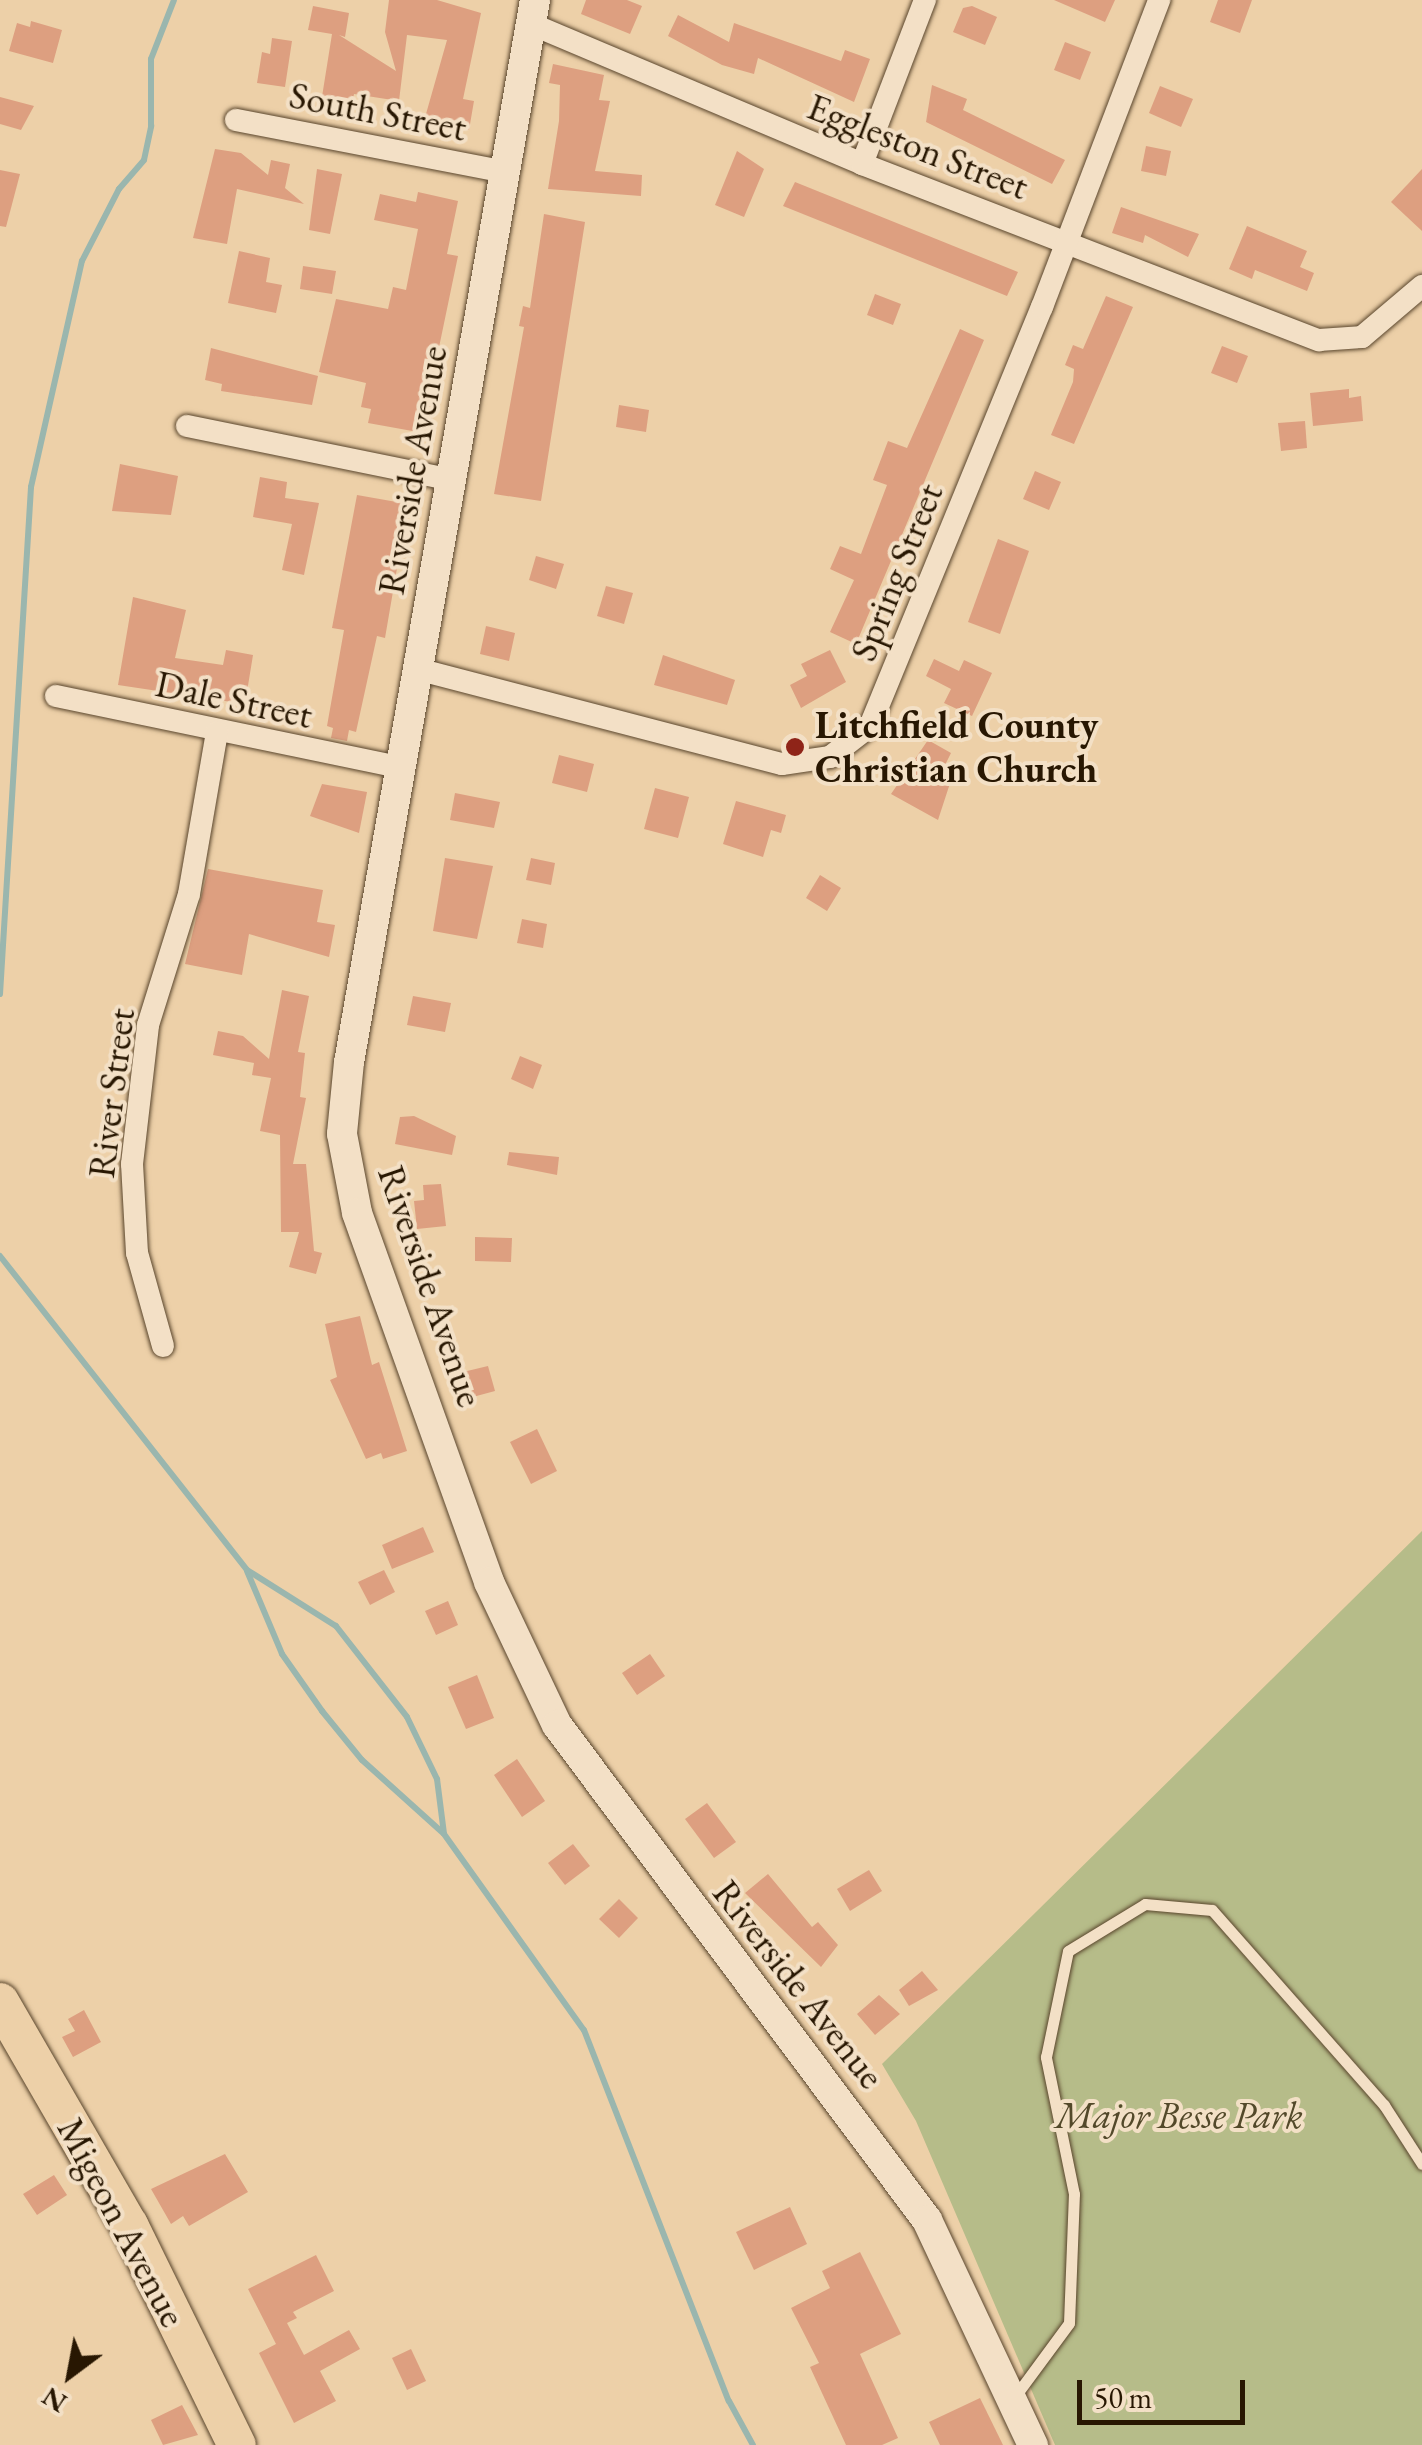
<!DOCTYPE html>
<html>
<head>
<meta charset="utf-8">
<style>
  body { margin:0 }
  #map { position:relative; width:1422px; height:2445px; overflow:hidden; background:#edd0a8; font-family:"EB Garamond",serif }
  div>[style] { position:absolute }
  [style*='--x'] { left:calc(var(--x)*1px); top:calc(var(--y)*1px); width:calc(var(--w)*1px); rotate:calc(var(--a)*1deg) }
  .green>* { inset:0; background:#b6bc89 }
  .stream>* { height:6px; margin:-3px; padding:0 3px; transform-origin:3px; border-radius:3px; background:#9ab6ae }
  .building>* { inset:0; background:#dd9f80 }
  .roads { filter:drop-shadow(0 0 2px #59452c) drop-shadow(0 0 2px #59452c) }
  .service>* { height:11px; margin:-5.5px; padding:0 5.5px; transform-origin:5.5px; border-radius:5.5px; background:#f3e0c6 }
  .minor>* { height:22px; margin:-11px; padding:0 11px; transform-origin:11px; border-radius:11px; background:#f3e0c6 }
  .tertiary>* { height:30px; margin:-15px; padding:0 15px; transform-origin:15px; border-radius:15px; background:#f3e0c6 }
  .primary>* { height:38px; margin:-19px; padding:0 19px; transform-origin:19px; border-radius:19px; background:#edd0a8 }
  .dots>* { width:28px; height:28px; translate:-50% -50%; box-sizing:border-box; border:5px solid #f3e0c6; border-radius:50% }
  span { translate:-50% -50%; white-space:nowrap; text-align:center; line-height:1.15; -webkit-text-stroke:8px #f3e0c6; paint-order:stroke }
  .street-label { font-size:38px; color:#281702 }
  .poi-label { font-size:38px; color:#281702; font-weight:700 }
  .left { translate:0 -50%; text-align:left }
  .park-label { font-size:38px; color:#53492a; font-style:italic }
  .north { position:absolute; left:20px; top:2325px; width:100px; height:100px; -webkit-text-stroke:8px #f3e0c6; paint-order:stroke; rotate:212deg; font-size:28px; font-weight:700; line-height:40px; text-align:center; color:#281702 }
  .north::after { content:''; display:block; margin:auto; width:35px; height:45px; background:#281702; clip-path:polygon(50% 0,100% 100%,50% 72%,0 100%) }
  .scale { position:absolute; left:1077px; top:2380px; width:168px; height:45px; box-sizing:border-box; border:5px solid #281702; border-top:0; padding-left:12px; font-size:30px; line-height:35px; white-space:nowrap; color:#281702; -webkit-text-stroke:8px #f3e0c6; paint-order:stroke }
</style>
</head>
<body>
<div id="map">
  <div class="green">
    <i style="clip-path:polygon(1422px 1531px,1422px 2445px,1055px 2445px,916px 2121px,882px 2064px)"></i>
  </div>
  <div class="stream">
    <i style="--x:0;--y:994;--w:508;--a:-86.5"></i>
    <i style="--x:31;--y:487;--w:232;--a:-77.3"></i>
    <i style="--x:82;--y:261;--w:81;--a:-62.8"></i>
    <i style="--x:119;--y:189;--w:38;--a:-49"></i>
    <i style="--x:144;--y:160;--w:35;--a:-78"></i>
    <i style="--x:151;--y:126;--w:67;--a:-90"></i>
    <i style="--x:151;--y:59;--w:63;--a:-68.7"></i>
    <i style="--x:0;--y:1256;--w:400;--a:51.8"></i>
    <i style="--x:247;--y:1570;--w:105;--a:32.2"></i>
    <i style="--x:336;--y:1626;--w:115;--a:52"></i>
    <i style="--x:407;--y:1717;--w:69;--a:64.2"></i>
    <i style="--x:437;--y:1779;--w:55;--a:82.7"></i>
    <i style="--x:444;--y:1834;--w:241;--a:54.5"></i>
    <i style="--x:584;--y:2030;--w:398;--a:68.7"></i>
    <i style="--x:729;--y:2401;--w:50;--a:61.4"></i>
    <i style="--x:247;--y:1571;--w:90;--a:67.1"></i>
    <i style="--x:282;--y:1654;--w:70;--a:54.9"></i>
    <i style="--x:322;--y:1711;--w:63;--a:50.8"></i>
    <i style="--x:362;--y:1760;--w:109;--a:42"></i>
  </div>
  <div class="building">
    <i style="clip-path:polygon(389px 0,437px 0,481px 13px,463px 99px,474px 101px,469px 130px,424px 121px,447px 40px,407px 35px,399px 101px,354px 94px,351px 108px,321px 103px,332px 34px,308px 30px,313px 6px,349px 13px,345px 37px,339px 35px,396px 71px,385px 32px)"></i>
    <i style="clip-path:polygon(586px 0,627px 0,642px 6px,630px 34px,581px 14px)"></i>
    <i style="clip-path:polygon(1054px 0,1115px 0,1105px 22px)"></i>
    <i style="clip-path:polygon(1218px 0,1252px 0,1240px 33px,1210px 22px)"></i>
    <i style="clip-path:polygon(972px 6px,997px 17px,985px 45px,953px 32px,963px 8px)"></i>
    <i style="clip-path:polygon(678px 15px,729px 42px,734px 23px,841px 61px,845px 50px,870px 59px,854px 102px,758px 58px,754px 74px,722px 65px,668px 36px)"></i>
    <i style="clip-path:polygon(31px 21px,62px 30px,53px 63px,9px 51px,17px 23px,30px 27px)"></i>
    <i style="clip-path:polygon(272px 38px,292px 41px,285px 87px,257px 83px,262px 52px,270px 54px)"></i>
    <i style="clip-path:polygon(1065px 42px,1091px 52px,1080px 80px,1054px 70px)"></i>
    <i style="clip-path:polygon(553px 64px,604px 75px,599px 100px,610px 101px,595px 171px,642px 175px,641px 196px,548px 189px,559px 121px,560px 85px,549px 83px)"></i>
    <i style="clip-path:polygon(932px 85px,967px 99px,963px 110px,1065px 160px,1052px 184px,926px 122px)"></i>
    <i style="clip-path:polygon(1160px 86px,1193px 99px,1181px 127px,1149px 113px)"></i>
    <i style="clip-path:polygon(0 97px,34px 106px,21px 130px,0 124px)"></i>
    <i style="clip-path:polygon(1146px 146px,1171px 151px,1166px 176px,1141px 171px)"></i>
    <i style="clip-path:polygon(215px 149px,241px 153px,268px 175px,271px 160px,290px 164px,285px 188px,304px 204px,237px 189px,227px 244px,193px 238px)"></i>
    <i style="clip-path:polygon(737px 151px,764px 169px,744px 217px,715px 205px)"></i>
    <i style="clip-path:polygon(317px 169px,342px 174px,330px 234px,309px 230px)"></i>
    <i style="clip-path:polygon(1422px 169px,1422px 231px,1391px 202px)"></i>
    <i style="clip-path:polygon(0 170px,20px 174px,6px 227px,0 226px)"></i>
    <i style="clip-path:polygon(795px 182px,1018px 272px,1007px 296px,783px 206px)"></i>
    <i style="clip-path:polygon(418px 192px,458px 201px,447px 254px,458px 256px,427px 405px,434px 406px,429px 434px,368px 423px,371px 409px,361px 407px,366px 383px,319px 372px,336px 299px,388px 309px,393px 287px,406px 290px,418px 229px,374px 220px,380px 194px,416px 202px)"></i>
    <i style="clip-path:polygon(1121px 207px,1199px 234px,1188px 257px,1145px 235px,1143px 243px,1112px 233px)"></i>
    <i style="clip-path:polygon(544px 214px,585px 222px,541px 501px,494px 494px,524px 327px,519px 326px,523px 306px,530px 308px)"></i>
    <i style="clip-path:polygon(1247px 226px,1307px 251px,1300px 267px,1314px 273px,1307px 291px,1255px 270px,1252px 279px,1229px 269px)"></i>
    <i style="clip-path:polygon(239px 251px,270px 258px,266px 282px,282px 285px,276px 313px,228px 303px)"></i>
    <i style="clip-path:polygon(303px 266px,336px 271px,332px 294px,300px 289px)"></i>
    <i style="clip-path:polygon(875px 294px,901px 304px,893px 325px,867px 315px)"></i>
    <i style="clip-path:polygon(1106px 296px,1133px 307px,1074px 444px,1051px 435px,1073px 382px,1074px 369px,1065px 365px,1073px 345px,1083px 349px)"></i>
    <i style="clip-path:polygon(960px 329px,984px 340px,856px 644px,830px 632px,854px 580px,830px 569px,840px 546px,861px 554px,887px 485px,873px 480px,888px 441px,907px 448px)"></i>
    <i style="clip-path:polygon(1222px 346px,1248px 356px,1237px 383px,1211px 373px)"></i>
    <i style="clip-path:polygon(211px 348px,318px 376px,312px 405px,221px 391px,222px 384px,205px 380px)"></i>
    <i style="clip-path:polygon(1349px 389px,1349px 398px,1361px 396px,1363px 421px,1313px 426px,1310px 393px)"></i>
    <i style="clip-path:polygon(619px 405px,649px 410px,646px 432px,616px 427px)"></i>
    <i style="clip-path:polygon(1305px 421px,1307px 448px,1281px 451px,1278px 423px)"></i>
    <i style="clip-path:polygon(120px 464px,178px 476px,171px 515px,112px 511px)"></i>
    <i style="clip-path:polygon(1035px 471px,1061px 482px,1049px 510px,1023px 499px)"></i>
    <i style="clip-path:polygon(260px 477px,287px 482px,285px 498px,319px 503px,304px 575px,282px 570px,292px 524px,253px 517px)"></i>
    <i style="clip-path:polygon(357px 495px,408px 504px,385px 638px,377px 636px,356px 732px,349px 730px,347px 741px,331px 738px,333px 728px,327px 726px,344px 630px,332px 628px)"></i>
    <i style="clip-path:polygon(998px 539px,1029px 551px,1000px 634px,968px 622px)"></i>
    <i style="clip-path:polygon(536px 556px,564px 564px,556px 589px,529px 580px)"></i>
    <i style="clip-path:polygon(606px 586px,633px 593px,624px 624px,597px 616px)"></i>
    <i style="clip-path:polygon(133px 597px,186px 610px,175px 658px,223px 665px,226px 650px,253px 655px,245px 704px,118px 685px)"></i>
    <i style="clip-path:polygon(486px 626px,515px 633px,509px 661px,480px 654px)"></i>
    <i style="clip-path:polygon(830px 650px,846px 682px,801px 708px,790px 685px,807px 676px,801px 664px)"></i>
    <i style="clip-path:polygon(663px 655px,735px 680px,727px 705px,654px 685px)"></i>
    <i style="clip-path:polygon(934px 659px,959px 671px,964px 660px,992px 673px,972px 716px,944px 703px,951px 689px,926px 676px)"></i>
    <i style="clip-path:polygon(928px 740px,951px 753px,946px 763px,955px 768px,938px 820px,891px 794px)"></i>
    <i style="clip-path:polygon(559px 755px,594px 764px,587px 792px,552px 783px)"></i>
    <i style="clip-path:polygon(322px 784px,367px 792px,359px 833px,310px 816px)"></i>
    <i style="clip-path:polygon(655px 788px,689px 797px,678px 838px,644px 829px)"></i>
    <i style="clip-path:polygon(455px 793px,500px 802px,494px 828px,450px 820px)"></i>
    <i style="clip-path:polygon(736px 801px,786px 815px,781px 833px,771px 830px,763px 857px,723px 844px)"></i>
    <i style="clip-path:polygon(445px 858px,493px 866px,477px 939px,433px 931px)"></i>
    <i style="clip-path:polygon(531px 858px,555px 863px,551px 885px,526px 880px)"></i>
    <i style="clip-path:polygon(208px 869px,323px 890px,317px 922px,335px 925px,329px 957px,249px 934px,242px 975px,185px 964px)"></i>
    <i style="clip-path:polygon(820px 875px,841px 888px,827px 911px,806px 898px)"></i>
    <i style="clip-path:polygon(522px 919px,547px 924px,543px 948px,517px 943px)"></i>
    <i style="clip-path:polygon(282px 990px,309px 996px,298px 1052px,305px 1053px,300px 1097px,306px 1098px,293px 1164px,306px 1164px,314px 1251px,322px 1253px,316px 1274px,289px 1267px,299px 1232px,281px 1232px,280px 1135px,260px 1131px,271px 1078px,252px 1075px,254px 1063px,213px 1055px,218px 1031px,243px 1036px,269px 1059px)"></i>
    <i style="clip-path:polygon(413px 996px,451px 1003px,445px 1032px,407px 1025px)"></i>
    <i style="clip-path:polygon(520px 1056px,542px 1065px,533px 1089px,511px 1079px)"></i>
    <i style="clip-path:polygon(414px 1116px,456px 1136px,452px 1155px,395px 1144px,400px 1117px)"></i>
    <i style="clip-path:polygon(509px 1152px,559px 1157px,557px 1175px,507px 1165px)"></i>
    <i style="clip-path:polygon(441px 1184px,446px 1226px,417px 1229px,414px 1201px,424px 1200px,423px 1185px)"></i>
    <i style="clip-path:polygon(475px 1237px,512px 1238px,511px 1262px,475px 1261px)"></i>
    <i style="clip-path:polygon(360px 1316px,372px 1365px,379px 1362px,407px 1451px,383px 1459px,381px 1453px,366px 1459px,330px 1380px,337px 1377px,325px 1324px)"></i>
    <i style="clip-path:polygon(488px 1366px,495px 1391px,469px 1398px,463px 1372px)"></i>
    <i style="clip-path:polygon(537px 1429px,557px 1471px,531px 1484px,510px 1442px)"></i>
    <i style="clip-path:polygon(423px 1527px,434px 1552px,392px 1569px,382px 1545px)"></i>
    <i style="clip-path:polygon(384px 1570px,395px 1592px,370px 1605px,358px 1582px)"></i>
    <i style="clip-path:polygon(448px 1601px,458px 1625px,436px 1635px,425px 1611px)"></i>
    <i style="clip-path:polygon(650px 1654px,665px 1676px,637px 1695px,622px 1673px)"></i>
    <i style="clip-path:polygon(477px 1675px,494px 1718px,466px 1729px,448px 1687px)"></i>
    <i style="clip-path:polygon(517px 1759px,545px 1801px,522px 1817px,494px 1775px)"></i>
    <i style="clip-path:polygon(707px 1803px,736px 1842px,714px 1858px,685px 1819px)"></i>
    <i style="clip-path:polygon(573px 1844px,590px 1866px,565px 1885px,548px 1863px)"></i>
    <i style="clip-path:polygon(869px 1870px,882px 1891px,850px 1911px,837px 1889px)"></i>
    <i style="clip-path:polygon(768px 1874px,812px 1927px,818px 1922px,838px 1945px,821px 1967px,745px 1893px)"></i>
    <i style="clip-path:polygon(619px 1899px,638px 1918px,619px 1938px,599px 1919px)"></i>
    <i style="clip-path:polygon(922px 1971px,938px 1990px,909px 2006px,899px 1990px)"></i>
    <i style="clip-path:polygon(879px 1995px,900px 2014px,875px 2035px,857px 2014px)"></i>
    <i style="clip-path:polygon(84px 2010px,101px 2042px,73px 2057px,62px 2037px,75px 2031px,68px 2019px)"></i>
    <i style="clip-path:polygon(225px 2154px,248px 2192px,189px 2226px,183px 2216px,171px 2224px,151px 2189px)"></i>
    <i style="clip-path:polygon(54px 2175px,67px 2195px,37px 2215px,23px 2194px)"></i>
    <i style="clip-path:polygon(790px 2207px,807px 2244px,754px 2270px,736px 2232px)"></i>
    <i style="clip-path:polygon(860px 2252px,901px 2334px,860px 2354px,898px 2438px,882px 2445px,846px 2445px,810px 2367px,819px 2363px,791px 2308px,830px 2288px,822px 2271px)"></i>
    <i style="clip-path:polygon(316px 2255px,334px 2291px,293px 2312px,297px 2318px,287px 2323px,304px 2355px,349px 2330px,360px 2349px,320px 2371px,336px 2401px,294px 2423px,259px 2353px,276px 2344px,248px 2289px)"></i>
    <i style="clip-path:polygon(411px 2349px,426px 2381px,407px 2390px,392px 2358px)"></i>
    <i style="clip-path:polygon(980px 2398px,1003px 2445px,940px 2445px,929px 2422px)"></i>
    <i style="clip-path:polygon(182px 2405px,198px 2435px,163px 2445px,151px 2420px)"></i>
  </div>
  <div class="roads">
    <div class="service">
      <i style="--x:1016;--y:2395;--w:89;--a:-53.6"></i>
      <i style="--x:1069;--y:2323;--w:129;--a:-87.8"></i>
      <i style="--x:1074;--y:2194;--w:140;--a:-101.6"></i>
      <i style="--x:1046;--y:2057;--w:108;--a:-78.3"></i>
      <i style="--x:1068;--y:1951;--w:90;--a:-31.4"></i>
      <i style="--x:1145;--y:1904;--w:67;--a:5.1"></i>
      <i style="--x:1212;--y:1910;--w:260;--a:48.6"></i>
      <i style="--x:1384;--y:2105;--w:70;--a:57.2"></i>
    </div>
    <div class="minor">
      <i style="--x:531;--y:24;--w:359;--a:22.9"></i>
      <i style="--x:862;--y:164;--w:490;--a:21.1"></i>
      <i style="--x:1319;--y:340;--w:43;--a:-4"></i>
      <i style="--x:1362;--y:337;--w:79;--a:-40.4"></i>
      <i style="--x:236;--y:120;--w:275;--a:10.9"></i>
      <i style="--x:862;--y:164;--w:176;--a:-69"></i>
      <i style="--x:187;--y:426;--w:270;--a:11.5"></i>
      <i style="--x:417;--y:669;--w:377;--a:14.6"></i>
      <i style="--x:782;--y:764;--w:49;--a:-8.3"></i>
      <i style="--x:830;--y:757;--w:51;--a:-37.8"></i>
      <i style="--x:870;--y:726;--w:453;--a:-67.7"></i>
      <i style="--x:1042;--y:307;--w:329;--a:-69.1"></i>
      <i style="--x:56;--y:696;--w:350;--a:11.7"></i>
      <i style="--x:163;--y:1346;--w:97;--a:-105.6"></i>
      <i style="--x:137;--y:1253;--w:89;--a:-93.2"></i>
      <i style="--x:132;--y:1164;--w:140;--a:-83.4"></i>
      <i style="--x:148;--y:1025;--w:137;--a:-72.6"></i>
      <i style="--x:189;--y:894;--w:164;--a:-80.2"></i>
    </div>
    <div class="tertiary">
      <i style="--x:535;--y:0;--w:1078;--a:99.93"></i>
      <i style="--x:349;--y:1062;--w:72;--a:95.6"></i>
      <i style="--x:342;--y:1134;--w:80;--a:79.2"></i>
      <i style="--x:357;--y:1213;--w:392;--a:70.3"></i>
      <i style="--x:489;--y:1582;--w:158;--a:64.6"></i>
      <i style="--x:557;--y:1725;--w:618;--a:53.22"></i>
      <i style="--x:927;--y:2220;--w:249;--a:64.8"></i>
    </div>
    <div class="primary">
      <i style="--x:0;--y:2002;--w:258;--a:60"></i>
      <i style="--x:129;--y:2225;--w:245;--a:63.9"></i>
    </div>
  </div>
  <div class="dots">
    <i style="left:795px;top:747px;background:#8f2418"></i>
  </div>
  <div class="street-label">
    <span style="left:378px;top:111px;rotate:11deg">South Street</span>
    <span style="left:918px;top:146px;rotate:21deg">Eggleston Street</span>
    <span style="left:412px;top:470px;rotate:-80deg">Riverside Avenue</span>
    <span style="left:896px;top:572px;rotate:-68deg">Spring Street</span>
    <span style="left:234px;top:699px;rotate:12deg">Dale Street</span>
    <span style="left:111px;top:1093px;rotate:-83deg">River Street</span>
    <span style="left:431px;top:1286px;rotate:71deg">Riverside Avenue</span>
    <span style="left:799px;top:1984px;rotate:52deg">Riverside Avenue</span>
    <span style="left:122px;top:2222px;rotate:62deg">Migeon Avenue</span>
  </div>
  <div class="poi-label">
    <span class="left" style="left:815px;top:747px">Litchfield County<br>Christian Church</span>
  </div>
  <div class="park-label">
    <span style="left:1179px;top:2115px">Major Besse Park</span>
  </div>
  <div class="north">N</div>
  <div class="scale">50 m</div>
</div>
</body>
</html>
